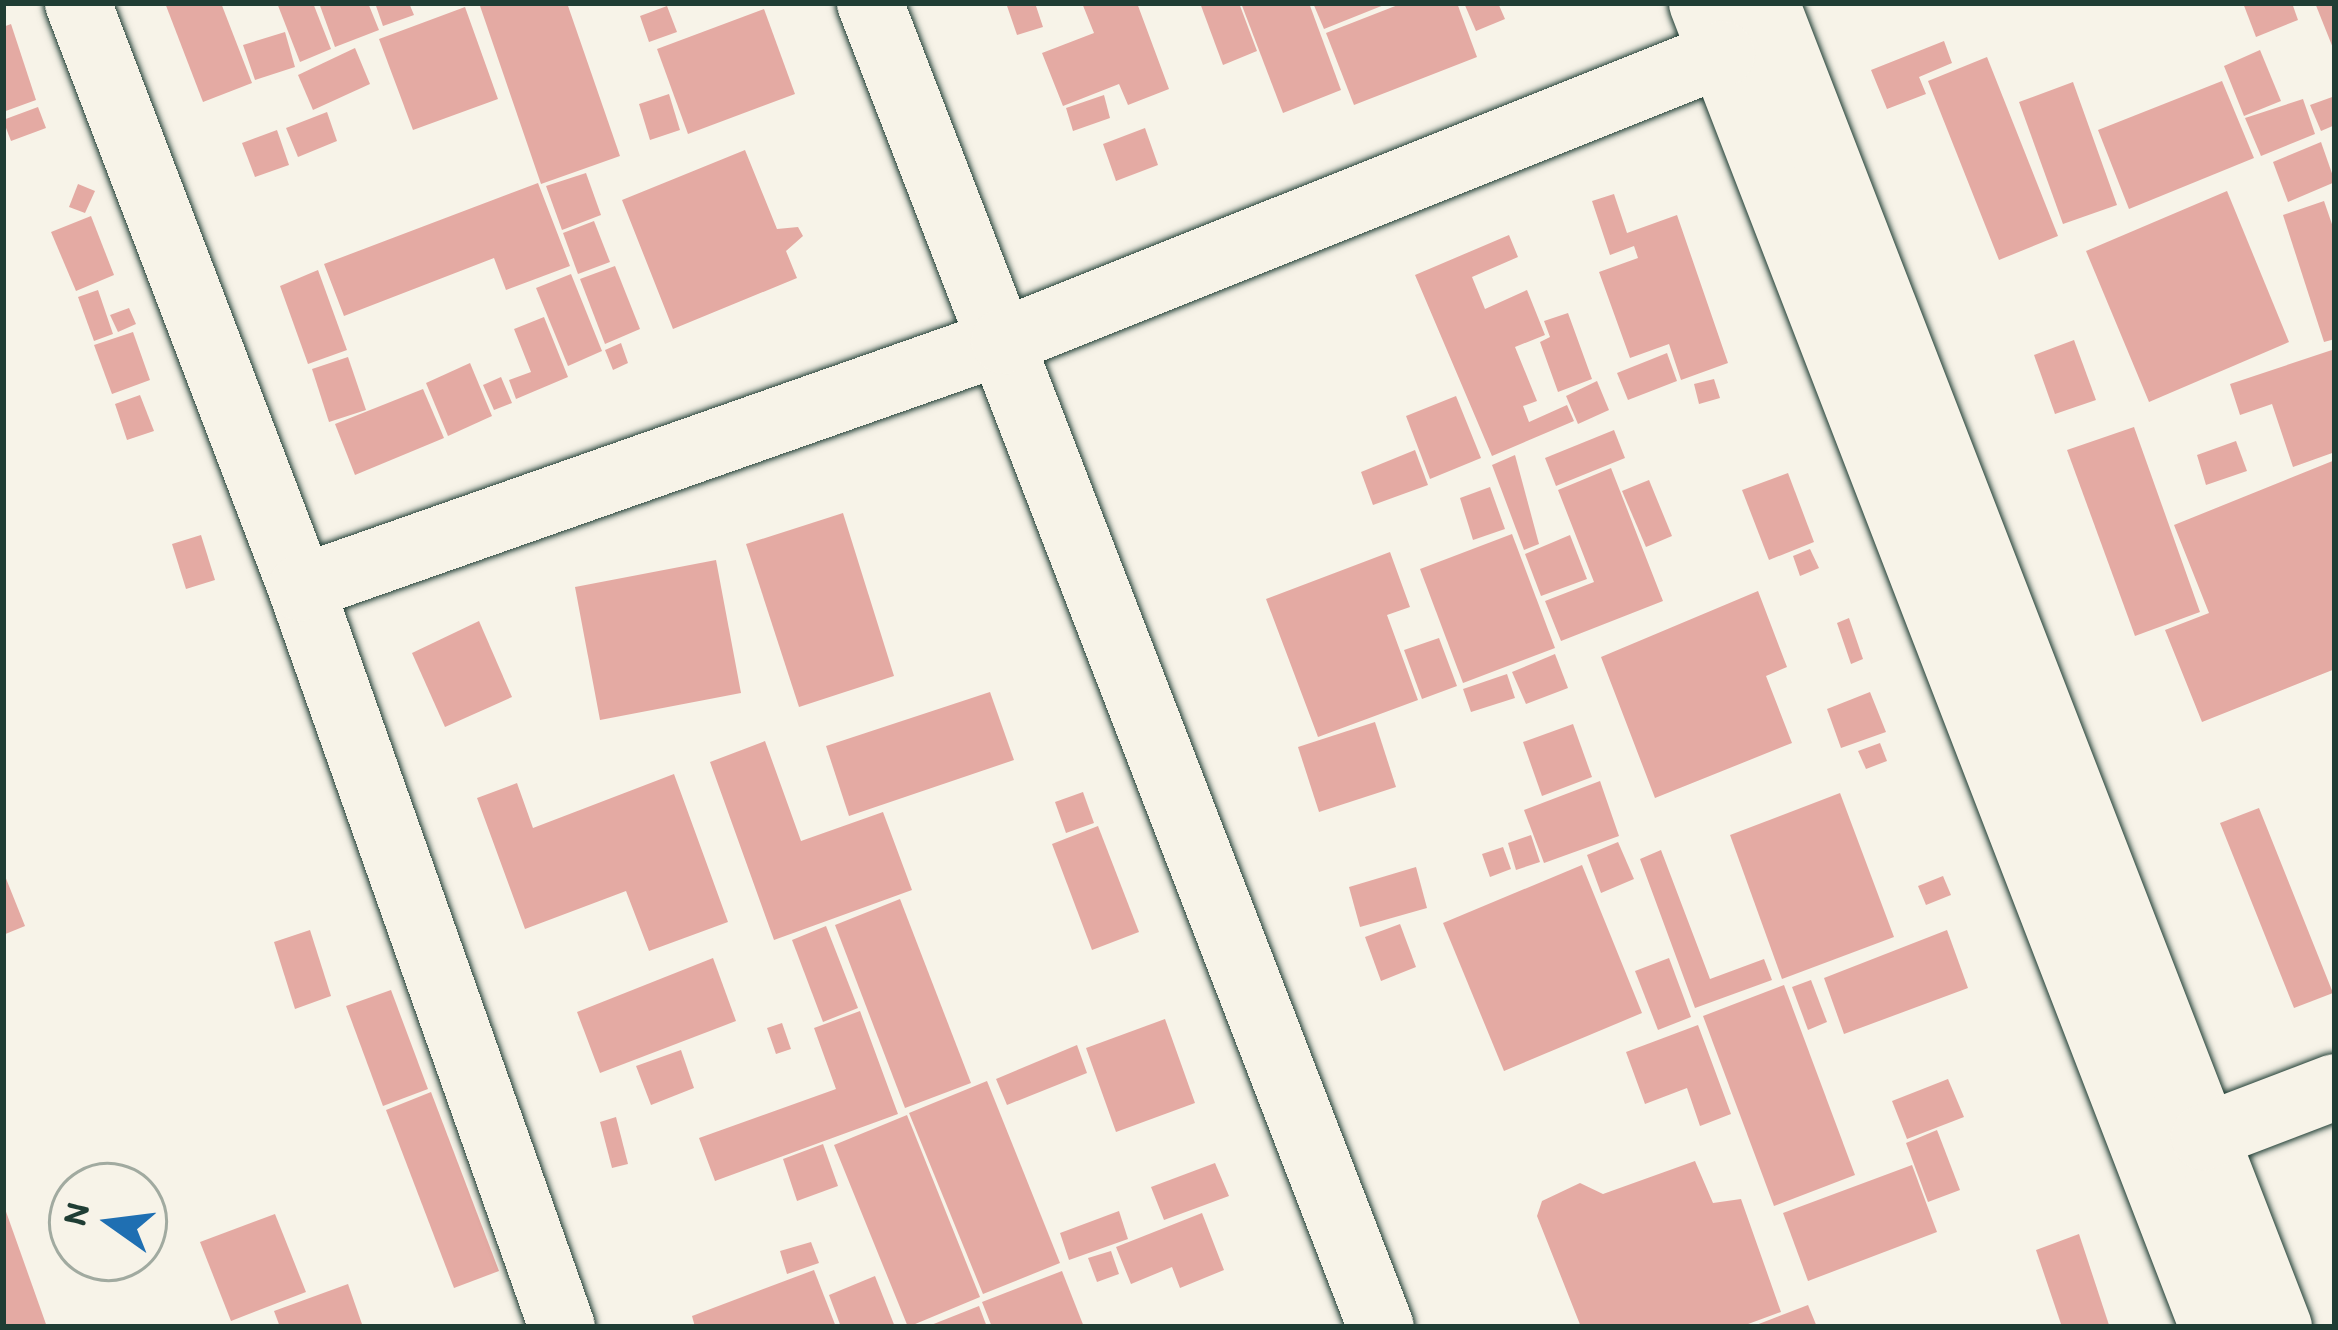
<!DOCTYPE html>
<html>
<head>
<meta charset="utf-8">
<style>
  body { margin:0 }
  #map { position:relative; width:2338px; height:1330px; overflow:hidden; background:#f7f3e8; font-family:Itim,sans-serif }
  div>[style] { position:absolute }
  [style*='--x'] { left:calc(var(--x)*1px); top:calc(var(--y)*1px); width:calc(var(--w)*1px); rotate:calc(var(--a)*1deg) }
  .building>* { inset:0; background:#e4aaa3 }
  .roads { filter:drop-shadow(0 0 3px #1f3d34) drop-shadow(0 0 3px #1f3d34) }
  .minor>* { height:66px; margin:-33px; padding:0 33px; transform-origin:33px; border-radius:33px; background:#f7f3e8 }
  span { translate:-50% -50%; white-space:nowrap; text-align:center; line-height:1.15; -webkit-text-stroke:9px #f7f3e8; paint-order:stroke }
  .frame { position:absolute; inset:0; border:6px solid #1f3d34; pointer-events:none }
  .north { position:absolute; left:48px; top:1162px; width:120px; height:120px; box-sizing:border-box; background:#f7f3e8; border:3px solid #a1aaa0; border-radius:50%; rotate:284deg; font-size:33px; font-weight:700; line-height:48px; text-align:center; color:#1f3d34 }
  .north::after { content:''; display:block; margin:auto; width:42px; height:54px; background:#1f6fb2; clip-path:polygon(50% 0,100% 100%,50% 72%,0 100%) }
</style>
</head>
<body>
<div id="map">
  <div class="building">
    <i style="clip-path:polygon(165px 3px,221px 3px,252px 83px,203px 102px)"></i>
    <i style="clip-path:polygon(277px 3px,313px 3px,331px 49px,300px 62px)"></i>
    <i style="clip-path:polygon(319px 3px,368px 3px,379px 30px,335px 47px)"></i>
    <i style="clip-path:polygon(375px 3px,409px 3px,414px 15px,383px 26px)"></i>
    <i style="clip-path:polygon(479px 3px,567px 3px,620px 156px,541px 184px)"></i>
    <i style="clip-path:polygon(1006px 3px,1035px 3px,1043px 27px,1017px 35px)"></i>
    <i style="clip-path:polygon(1082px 3px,1137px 3px,1169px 89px,1128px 105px,1119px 84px,1063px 106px,1042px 53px,1094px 33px)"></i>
    <i style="clip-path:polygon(1200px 3px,1239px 3px,1257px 51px,1223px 65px)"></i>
    <i style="clip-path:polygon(1241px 3px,1309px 3px,1341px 90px,1283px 113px)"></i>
    <i style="clip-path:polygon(1313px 3px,1389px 3px,1324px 29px)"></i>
    <i style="clip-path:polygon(1403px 3px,1457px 3px,1477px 57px,1354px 105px,1326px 33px)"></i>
    <i style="clip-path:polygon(1464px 3px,1498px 3px,1505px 19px,1476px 31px)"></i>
    <i style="clip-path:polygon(2243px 3px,2292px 3px,2298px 20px,2256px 37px)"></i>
    <i style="clip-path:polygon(2315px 3px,2335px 3px,2335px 53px)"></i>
    <i style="clip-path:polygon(667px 6px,677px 32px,649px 42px,640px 16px)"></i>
    <i style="clip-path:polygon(465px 7px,498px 99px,413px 130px,379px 39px)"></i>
    <i style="clip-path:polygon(764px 9px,795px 94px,688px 134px,657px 49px)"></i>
    <i style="clip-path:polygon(11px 24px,36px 100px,3px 112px,3px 27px)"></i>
    <i style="clip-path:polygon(285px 32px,295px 67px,255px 80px,243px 45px)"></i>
    <i style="clip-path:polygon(1944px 41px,1952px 63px,1919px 77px,1926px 94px,1887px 109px,1871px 70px)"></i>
    <i style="clip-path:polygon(355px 48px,370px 84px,313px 110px,298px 75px)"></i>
    <i style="clip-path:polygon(2260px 50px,2281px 101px,2244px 116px,2224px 66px)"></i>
    <i style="clip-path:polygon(1987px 57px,2058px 236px,1999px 260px,1928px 81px)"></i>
    <i style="clip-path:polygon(2222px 81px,2254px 158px,2129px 209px,2098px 130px)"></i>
    <i style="clip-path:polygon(2073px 82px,2117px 205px,2063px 224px,2019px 102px)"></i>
    <i style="clip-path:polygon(669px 94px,680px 130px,650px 140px,639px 104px)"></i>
    <i style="clip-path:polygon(1104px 95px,1110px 118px,1073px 131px,1066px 108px)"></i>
    <i style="clip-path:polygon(2335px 96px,2335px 125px,2321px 131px,2310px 105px)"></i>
    <i style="clip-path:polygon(2303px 99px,2315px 134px,2261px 156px,2245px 118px)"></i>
    <i style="clip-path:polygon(38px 107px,46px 128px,11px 141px,3px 120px)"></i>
    <i style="clip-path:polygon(327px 112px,337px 141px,298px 157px,286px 128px)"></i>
    <i style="clip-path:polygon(1145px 128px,1158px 165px,1116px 181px,1103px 144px)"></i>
    <i style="clip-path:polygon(277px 130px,289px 165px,255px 177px,242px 143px)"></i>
    <i style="clip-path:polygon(2321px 142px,2335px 182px,2288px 202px,2273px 162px)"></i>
    <i style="clip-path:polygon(745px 150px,777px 229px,798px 227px,803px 236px,786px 251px,797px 278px,673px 329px,622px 200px)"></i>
    <i style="clip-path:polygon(586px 173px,601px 215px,562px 230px,546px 186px)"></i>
    <i style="clip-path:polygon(538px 183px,570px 266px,506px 290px,494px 258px,344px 316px,324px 264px)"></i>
    <i style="clip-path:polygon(78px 184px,95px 191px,85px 213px,69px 207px)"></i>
    <i style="clip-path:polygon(2227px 191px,2289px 342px,2149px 402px,2086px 251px)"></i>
    <i style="clip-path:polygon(1614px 194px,1627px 233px,1677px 215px,1728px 363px,1681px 380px,1669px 344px,1630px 358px,1599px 272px,1638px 258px,1634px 246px,1610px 255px,1592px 201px)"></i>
    <i style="clip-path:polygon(2324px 201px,2335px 233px,2335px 339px,2324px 342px,2283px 215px)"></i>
    <i style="clip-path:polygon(91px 216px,114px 275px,76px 291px,51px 232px)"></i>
    <i style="clip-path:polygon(594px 221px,610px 262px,578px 274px,563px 233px)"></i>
    <i style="clip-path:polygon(1509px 235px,1518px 257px,1472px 277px,1485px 309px,1527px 290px,1545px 335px,1515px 347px,1537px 401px,1523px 406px,1529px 422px,1567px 405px,1574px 421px,1492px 456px,1415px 275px)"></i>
    <i style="clip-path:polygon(615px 266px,640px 329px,605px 344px,580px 279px)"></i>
    <i style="clip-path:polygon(318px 270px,347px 350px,308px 364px,280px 286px)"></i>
    <i style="clip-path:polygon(571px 274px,602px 351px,568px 366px,536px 288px)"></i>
    <i style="clip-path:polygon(98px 290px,113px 334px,94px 341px,78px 297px)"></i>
    <i style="clip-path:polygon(129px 308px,136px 324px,118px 332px,110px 315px)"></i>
    <i style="clip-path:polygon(1568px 313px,1592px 379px,1558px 392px,1540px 342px,1550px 337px,1544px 321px)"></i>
    <i style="clip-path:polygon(544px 317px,568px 377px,516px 399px,509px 380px,531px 372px,514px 329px)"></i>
    <i style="clip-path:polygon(133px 332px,150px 380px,112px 394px,94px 345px)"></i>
    <i style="clip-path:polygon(2074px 340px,2096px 400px,2055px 414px,2034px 355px)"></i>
    <i style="clip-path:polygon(621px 343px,628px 363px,613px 370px,605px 350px)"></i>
    <i style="clip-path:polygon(2335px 349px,2335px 452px,2293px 467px,2272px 404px,2240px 415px,2230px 384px)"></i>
    <i style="clip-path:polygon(1667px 353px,1677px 381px,1628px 400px,1617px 373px)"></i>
    <i style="clip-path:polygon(348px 357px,366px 410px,329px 422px,312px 369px)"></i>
    <i style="clip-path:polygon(470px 363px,492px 416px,448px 436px,426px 383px)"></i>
    <i style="clip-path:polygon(501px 377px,512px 403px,494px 410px,483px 385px)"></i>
    <i style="clip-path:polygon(1714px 379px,1720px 398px,1699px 404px,1694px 384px)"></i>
    <i style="clip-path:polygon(1597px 381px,1609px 410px,1578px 424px,1566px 396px)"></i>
    <i style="clip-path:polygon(423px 389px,444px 438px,355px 475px,335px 424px)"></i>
    <i style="clip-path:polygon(140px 395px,154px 431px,127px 440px,115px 404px)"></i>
    <i style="clip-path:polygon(1456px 396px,1481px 458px,1430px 479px,1406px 416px)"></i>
    <i style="clip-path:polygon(2134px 427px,2200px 612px,2135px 636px,2067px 450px)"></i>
    <i style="clip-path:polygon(1614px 430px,1625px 458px,1556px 486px,1545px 458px)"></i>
    <i style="clip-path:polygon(2236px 441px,2247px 471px,2206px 485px,2197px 455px)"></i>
    <i style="clip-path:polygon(1415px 450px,1428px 485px,1373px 505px,1361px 472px)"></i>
    <i style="clip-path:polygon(1515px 455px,1539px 544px,1524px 550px,1492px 465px)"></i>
    <i style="clip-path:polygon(2335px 460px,2335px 669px,2202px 722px,2165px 630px,2209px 613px,2174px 525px)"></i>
    <i style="clip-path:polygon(1611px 468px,1663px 601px,1561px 641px,1545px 601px,1594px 582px,1558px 490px)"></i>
    <i style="clip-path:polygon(1788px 473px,1814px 542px,1769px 560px,1742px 490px)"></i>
    <i style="clip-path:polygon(1649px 480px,1672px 536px,1646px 547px,1622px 491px)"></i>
    <i style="clip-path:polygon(1490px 487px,1505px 529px,1473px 540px,1460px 498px)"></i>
    <i style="clip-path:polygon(843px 513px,894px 676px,799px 707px,746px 544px)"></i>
    <i style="clip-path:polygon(1512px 534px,1555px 648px,1463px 683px,1420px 569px)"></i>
    <i style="clip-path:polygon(201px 535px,215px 580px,186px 589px,172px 544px)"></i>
    <i style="clip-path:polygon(1570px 535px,1587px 579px,1541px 596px,1525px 554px)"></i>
    <i style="clip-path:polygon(1810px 549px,1819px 568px,1800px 576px,1793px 556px)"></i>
    <i style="clip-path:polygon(1390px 552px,1410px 607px,1387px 615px,1418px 700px,1318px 737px,1266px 599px)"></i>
    <i style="clip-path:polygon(716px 560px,741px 693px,600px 720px,575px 587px)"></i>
    <i style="clip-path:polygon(1758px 591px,1787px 667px,1766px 676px,1792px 743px,1655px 798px,1601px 657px)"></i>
    <i style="clip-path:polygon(1849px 618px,1863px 659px,1851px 664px,1837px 623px)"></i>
    <i style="clip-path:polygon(479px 621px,512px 697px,445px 727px,412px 653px)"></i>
    <i style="clip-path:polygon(1439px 638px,1457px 686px,1422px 699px,1404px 650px)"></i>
    <i style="clip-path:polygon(1555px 654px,1568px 688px,1526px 704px,1512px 672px)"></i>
    <i style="clip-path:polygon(1507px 674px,1515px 698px,1471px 712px,1463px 689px)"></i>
    <i style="clip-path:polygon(990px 692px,1014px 760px,849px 816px,826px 746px)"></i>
    <i style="clip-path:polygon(1870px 692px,1886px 732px,1841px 748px,1827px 709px)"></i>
    <i style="clip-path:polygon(1375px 722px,1396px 787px,1319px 812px,1298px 747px)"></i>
    <i style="clip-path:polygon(1573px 724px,1592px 777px,1542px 796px,1523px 742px)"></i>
    <i style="clip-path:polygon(765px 741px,801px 841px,883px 812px,912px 890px,774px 940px,710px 762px)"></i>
    <i style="clip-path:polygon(1880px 743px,1887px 761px,1866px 769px,1858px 751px)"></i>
    <i style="clip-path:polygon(674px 774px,728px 922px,649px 951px,626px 891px,525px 929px,477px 798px,517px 783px,533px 828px)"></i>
    <i style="clip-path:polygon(1600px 781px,1619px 836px,1544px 863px,1524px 810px)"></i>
    <i style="clip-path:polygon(1083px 792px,1094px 823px,1066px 833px,1055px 802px)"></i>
    <i style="clip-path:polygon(1840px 793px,1894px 937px,1782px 979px,1730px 835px)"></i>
    <i style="clip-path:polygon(2259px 808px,2333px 993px,2294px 1008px,2220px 823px)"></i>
    <i style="clip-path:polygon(1098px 826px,1139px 932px,1092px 950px,1052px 844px)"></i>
    <i style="clip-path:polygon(1531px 835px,1540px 862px,1516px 870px,1508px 843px)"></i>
    <i style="clip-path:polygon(1618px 842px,1634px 879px,1601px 893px,1587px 855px)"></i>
    <i style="clip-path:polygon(1503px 847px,1511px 869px,1490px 877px,1482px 854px)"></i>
    <i style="clip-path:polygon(1661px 850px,1710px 979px,1764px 959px,1772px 980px,1695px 1008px,1640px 859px)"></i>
    <i style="clip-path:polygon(1582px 865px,1642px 1013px,1504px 1071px,1443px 923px)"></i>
    <i style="clip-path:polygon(1416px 867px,1427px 908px,1360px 927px,1349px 887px)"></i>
    <i style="clip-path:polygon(3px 871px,25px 926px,3px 935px)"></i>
    <i style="clip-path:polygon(1943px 876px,1951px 895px,1926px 905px,1918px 886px)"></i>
    <i style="clip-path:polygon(900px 899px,971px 1083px,905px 1108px,835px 925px)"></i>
    <i style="clip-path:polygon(1400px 924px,1416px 967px,1381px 981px,1365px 937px)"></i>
    <i style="clip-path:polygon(826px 926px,858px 1008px,823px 1022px,792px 940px)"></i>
    <i style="clip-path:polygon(310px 930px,331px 996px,295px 1009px,274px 942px)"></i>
    <i style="clip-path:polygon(1947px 930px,1968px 988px,1844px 1034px,1824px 978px)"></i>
    <i style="clip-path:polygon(713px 958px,736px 1021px,600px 1073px,577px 1012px)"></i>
    <i style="clip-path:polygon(1669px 958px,1691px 1017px,1658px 1030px,1635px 971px)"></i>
    <i style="clip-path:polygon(1811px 980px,1827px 1022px,1808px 1030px,1792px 987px)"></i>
    <i style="clip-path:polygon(1784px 985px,1855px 1175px,1774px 1206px,1703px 1016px)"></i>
    <i style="clip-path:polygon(391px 990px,428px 1089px,383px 1106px,346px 1006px)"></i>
    <i style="clip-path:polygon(860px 1011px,898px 1114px,715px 1181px,699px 1138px,836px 1089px,814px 1028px)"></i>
    <i style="clip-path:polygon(1165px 1019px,1195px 1103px,1116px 1132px,1086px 1048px)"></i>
    <i style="clip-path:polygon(782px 1023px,791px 1049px,776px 1054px,767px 1028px)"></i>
    <i style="clip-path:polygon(1698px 1025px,1731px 1114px,1700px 1126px,1687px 1088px,1645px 1104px,1626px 1052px)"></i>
    <i style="clip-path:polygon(1077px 1045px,1087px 1073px,1007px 1105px,996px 1079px)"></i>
    <i style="clip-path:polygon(681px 1050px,694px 1088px,651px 1105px,636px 1066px)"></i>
    <i style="clip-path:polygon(1948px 1079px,1964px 1117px,1907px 1139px,1892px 1101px)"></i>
    <i style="clip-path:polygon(987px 1081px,1060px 1263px,983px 1294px,909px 1113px)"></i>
    <i style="clip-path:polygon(431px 1092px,499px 1271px,454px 1288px,386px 1110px)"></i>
    <i style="clip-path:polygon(907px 1115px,980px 1297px,908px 1327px,834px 1145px)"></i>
    <i style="clip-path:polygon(616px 1117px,628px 1164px,612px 1168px,600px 1122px)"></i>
    <i style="clip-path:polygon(1937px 1130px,1960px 1190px,1928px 1202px,1906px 1143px)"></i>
    <i style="clip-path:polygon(823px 1144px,838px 1186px,797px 1201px,783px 1159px)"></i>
    <i style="clip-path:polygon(1695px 1161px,1713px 1203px,1741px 1199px,1781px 1312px,1740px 1327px,1581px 1327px,1537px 1216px,1542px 1201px,1580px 1183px,1603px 1194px)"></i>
    <i style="clip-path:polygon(1215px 1163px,1229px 1196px,1164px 1220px,1151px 1187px)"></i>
    <i style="clip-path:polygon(1912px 1165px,1937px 1232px,1808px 1281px,1783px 1213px)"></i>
    <i style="clip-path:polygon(3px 1206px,4px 1206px,47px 1327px,3px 1327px)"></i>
    <i style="clip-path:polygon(1119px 1211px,1128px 1239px,1069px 1260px,1060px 1233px)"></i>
    <i style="clip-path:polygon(1202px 1213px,1224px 1270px,1180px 1288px,1172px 1267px,1131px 1284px,1116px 1247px)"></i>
    <i style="clip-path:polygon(275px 1214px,306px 1292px,231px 1321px,200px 1242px)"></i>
    <i style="clip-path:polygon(2079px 1234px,2109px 1325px,2104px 1327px,2062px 1327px,2036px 1250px)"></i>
    <i style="clip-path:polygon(811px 1242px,819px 1263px,787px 1274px,780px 1251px)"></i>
    <i style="clip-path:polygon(1111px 1251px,1119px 1274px,1097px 1282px,1088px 1258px)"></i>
    <i style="clip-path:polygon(814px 1270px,836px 1327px,695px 1327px,692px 1316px)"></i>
    <i style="clip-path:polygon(1062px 1271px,1084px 1327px,992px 1327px,982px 1302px)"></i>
    <i style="clip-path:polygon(875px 1276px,895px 1327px,841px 1327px,829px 1295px)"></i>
    <i style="clip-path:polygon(348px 1284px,363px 1327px,280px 1327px,274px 1311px)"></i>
    <i style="clip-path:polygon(1808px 1305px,1817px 1327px,1751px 1327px)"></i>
    <i style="clip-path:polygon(979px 1306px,987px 1327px,926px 1327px)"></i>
  </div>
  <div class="roads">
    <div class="minor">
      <i style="--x:78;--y:3;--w:626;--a:69.13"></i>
      <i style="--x:301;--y:588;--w:784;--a:70.55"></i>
      <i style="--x:870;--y:3;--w:1419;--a:68.9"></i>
      <i style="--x:1702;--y:3;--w:1419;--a:68.9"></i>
      <i style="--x:1766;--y:3;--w:1420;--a:68.82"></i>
      <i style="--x:301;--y:588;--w:745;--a:-19.36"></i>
      <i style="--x:1004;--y:341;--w:773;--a:-21.79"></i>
      <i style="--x:2204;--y:1137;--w:140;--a:-20.9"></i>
    </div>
  </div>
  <div class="frame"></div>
  <div class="north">N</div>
</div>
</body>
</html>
